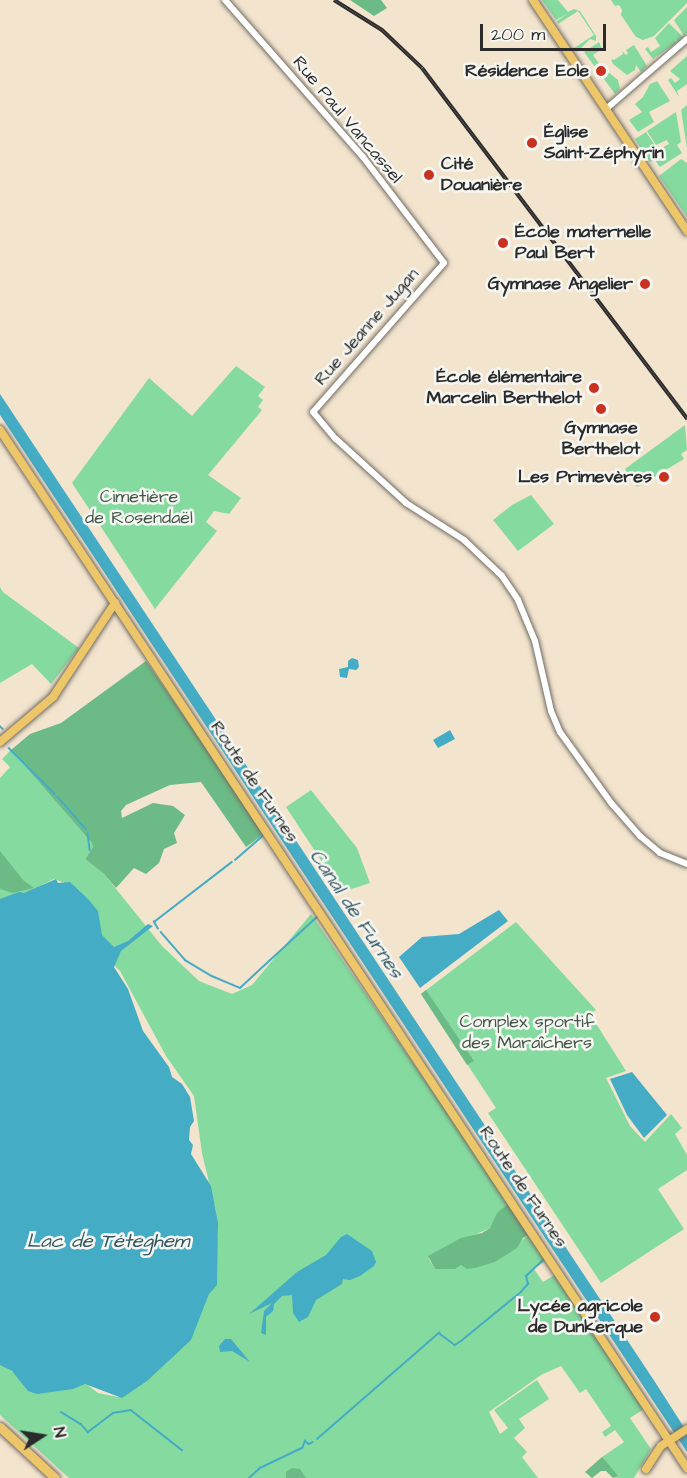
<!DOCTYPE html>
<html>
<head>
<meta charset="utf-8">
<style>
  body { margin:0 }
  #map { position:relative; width:687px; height:1478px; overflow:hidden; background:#f3e4ce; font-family:"Architects Daughter",sans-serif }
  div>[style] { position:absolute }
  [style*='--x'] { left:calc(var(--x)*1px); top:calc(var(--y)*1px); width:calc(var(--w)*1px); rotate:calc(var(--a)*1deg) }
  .green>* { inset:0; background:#85db9f }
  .forest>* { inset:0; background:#6cbb86 }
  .water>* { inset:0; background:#44acc4 }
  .stream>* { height:1.5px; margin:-0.75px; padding:0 0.75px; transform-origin:0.75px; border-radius:0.75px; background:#44acc4 }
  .roads { filter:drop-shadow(0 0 2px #716c64) drop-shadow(0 0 2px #716c64) }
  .minor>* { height:6px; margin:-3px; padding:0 3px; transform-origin:3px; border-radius:3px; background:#fff }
  .major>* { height:8px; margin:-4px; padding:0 4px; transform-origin:4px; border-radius:4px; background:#ecc669 }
  .highway>* { height:9px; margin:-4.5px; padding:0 4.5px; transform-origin:4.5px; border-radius:4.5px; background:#ecc669 }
  .rail>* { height:4px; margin-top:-2px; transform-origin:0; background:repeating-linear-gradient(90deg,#f6f6f2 0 4.5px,#2b2b2b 0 9px); box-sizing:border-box; border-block:2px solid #2b2b2b }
  .dots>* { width:16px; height:16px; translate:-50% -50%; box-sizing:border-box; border:3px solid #f6f6f2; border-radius:50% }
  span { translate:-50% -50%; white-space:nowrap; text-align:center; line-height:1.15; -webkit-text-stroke:5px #f6f6f2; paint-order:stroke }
  .poi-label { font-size:18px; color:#2b2b2b; font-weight:700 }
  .right { translate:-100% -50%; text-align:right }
  .left { translate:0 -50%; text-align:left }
  .street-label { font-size:18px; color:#2b2b2b }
  .park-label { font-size:18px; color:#425748 }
  .water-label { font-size:20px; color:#345861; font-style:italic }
  .north { position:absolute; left:12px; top:1406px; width:60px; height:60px; -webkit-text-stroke:4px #f6f6f2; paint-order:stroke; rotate:78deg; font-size:16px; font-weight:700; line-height:24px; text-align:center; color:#2b2b2b }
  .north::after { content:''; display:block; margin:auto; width:21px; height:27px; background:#2b2b2b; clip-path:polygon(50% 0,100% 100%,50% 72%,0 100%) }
  .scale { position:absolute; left:480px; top:24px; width:126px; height:27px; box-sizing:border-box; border:3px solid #2b2b2b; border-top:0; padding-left:8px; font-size:18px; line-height:21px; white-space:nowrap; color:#2b2b2b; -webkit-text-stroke:4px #f6f6f2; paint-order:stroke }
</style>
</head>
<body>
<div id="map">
  <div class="green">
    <i style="clip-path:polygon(542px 0,558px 0,568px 12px,574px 9px,580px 11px,596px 36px,596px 41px,590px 39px,577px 52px,574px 48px,594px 35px,578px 11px,558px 24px,557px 21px,567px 14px,556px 20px)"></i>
    <i style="clip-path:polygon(611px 0,687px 0,687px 3px,654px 36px,643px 40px,636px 37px,621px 15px,622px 10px,619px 5px,615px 6px)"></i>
    <i style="clip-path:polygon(687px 7px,687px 34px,684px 36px,674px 20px)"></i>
    <i style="clip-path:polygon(669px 23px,683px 37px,678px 42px,675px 39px,676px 43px,653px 59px,645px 49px,648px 47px,651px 52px,660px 46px,655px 38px)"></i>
    <i style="clip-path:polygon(599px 42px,602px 49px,593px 55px,600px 65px,605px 65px,607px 71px,618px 80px,620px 89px,615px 94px,584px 52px)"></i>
    <i style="clip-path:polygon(634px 45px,647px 66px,641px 72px,636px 65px,635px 70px,627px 75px,613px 64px,611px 59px,614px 60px,623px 54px,622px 51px,626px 55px,628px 53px,626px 50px)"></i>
    <i style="clip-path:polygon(687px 56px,687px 84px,677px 91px,679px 97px,668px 80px,671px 78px,675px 83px,680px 79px,670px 71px)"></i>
    <i style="clip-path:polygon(657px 81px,670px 101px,649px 112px,654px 122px,638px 132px,629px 120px,642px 112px,635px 104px,643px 97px,650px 84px)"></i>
    <i style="clip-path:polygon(687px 105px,687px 148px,681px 110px)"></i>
    <i style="clip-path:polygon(676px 112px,681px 142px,677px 145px,682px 153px,660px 167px,655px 160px,650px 162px,635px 139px,646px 132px,658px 150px,669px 144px,667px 140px,656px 145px,647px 131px)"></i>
    <i style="clip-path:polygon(681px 159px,687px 163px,687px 217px,659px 176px)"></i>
    <i style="clip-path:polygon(236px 366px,265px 387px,258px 396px,263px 400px,258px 407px,262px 410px,208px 475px,241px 498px,229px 514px,214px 511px,206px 522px,217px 531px,155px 609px,72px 483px,149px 378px,192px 416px)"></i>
    <i style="clip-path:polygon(685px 425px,687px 450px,681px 454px,684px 459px,637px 487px,625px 469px)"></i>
    <i style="clip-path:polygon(531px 495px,554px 524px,518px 551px,493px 520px,512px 505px)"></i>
    <i style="clip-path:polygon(0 587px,3px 592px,79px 648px,51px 684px,32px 664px,0 683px)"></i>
    <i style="clip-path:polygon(11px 750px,91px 842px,93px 847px,85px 859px,104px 874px,162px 946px,199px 981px,232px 994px,252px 985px,311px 914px,509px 1203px,490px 1228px,437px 1252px,429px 1256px,429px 1259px,435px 1269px,446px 1269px,462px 1264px,495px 1262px,530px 1234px,547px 1260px,534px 1269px,543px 1282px,556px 1274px,644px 1409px,630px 1418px,651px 1449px,634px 1478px,614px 1478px,617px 1477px,602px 1457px,624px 1442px,615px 1430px,605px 1437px,602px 1432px,611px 1426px,586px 1389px,580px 1393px,561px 1366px,541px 1375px,489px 1412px,500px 1434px,508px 1428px,494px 1410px,537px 1380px,549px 1399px,519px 1419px,525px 1428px,514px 1438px,527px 1452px,522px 1457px,538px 1478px,69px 1478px,0 1415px,0 1363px,17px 1375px,31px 1392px,85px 1383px,98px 1393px,118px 1397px,134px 1387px,218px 1237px,216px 1212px,202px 1153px,194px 1096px,166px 1056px,120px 971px,111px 962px,72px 886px,54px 879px,42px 885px,38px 914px,0 900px,0 778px,10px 767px,2px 759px)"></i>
    <i style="clip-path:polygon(311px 790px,357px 848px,370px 883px,342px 892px,286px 807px)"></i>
    <i style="clip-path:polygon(516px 922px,596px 1010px,590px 1014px,626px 1071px,606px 1078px,630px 1126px,645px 1142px,671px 1114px,682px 1128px,675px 1134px,687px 1155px,687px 1170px,658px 1189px,684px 1229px,601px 1283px,488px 1113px,496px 1108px,421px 994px)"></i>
  </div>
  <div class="forest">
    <i style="clip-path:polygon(350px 0,381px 0,387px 8px,374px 16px)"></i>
    <i style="clip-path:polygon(146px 661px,265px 833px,246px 847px,201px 782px,170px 785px,126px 805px,121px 811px,122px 818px,153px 803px,173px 806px,185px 815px,174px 833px,177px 843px,164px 849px,159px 863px,146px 874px,134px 868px,116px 888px,104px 874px,85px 859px,93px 847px,91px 842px,11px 750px,30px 734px,61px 723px)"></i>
    <i style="clip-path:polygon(0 851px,24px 881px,34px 888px,13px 893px,0 889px)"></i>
    <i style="clip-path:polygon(426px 990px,474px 1061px,467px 1065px,421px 994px)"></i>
    <i style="clip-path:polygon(509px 1203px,530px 1234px,523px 1238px,517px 1248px,495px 1262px,475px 1268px,467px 1269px,461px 1265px,455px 1269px,435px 1269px,428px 1256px,461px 1238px,482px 1233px,490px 1228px,497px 1213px)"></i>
    <i style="clip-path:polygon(602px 1457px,610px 1466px,618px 1476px,613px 1478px,606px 1471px,601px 1471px,592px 1478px,585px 1472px)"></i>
    <i style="clip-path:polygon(292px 1468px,300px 1469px,306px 1478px,286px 1478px,286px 1472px)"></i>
  </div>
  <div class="water">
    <i style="clip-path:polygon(0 394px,655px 1382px,687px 1432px,687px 1452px,0 415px)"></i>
    <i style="clip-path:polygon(352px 658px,358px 660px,359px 667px,356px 670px,349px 669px,347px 678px,340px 677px,339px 669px,348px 667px,348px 661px)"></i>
    <i style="clip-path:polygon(450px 730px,455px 739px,438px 748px,433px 740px)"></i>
    <i style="clip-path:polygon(56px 879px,58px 883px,70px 882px,88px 899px,98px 911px,102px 935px,114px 947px,128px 941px,148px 924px,153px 926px,121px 951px,114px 967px,128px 989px,143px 1031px,169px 1067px,172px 1077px,182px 1084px,190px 1097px,194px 1121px,190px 1127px,189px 1140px,193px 1145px,191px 1154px,211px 1186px,218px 1223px,217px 1285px,209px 1294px,191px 1340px,147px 1381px,122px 1398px,85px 1384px,73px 1389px,37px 1394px,28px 1391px,12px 1371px,0 1365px,0 899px,19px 892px,24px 893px)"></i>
    <i style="clip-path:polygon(499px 910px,508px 921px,420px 988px,399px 957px,422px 937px,459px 934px)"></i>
    <i style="clip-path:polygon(632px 1072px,667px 1115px,644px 1138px,627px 1115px,610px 1079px)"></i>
    <i style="clip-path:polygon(347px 1234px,372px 1251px,376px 1262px,374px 1266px,360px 1276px,350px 1280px,343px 1279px,342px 1284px,316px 1300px,308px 1317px,299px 1322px,293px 1313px,292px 1295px,282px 1296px,274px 1304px,273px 1311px,266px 1317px,266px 1335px,261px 1333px,264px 1311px,272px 1303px,249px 1314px,297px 1272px,326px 1255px,341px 1237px)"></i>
    <i style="clip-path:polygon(225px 1339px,231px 1339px,250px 1362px,232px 1351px,220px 1352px,219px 1346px)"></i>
  </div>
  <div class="stream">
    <i style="--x:0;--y:726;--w:4;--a:45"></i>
    <i style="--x:9;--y:748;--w:65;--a:45"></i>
    <i style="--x:58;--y:797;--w:43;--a:48.8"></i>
    <i style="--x:88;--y:833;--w:17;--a:83"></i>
    <i style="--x:235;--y:860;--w:38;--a:-41"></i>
    <i style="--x:158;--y:929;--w:8;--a:-120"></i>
    <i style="--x:154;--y:922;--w:98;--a:-37.6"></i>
    <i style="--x:161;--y:932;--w:37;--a:49"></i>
    <i style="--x:185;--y:960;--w:31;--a:31"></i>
    <i style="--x:212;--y:976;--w:30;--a:23"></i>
    <i style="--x:240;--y:988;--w:106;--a:-42.7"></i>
    <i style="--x:61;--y:1412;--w:23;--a:31"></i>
    <i style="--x:81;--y:1424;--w:11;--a:49"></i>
    <i style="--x:88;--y:1432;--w:31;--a:-37"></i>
    <i style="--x:113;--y:1413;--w:18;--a:-9"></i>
    <i style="--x:131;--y:1410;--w:65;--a:38.1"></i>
    <i style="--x:317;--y:1439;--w:162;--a:-41"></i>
    <i style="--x:439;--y:1333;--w:20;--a:37"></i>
    <i style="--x:455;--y:1345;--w:7;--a:-34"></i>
    <i style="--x:461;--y:1341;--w:77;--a:-39.2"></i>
    <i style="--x:521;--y:1292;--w:11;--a:-49"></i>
    <i style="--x:528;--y:1284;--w:8;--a:-104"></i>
    <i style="--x:526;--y:1276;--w:25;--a:-43"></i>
    <i style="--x:249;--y:1478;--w:15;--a:-42"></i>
    <i style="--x:260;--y:1468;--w:47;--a:-25.5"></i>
    <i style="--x:302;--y:1448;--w:8;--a:-67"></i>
    <i style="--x:305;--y:1441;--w:5;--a:37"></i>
    <i style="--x:309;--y:1444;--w:4;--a:-27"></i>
  </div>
  <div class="roads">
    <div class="minor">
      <i style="--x:225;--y:0;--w:209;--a:48.7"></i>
      <i style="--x:363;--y:157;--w:133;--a:52.6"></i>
      <i style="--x:444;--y:263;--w:198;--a:131.3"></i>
      <i style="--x:313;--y:412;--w:35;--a:50"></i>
      <i style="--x:336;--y:439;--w:95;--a:42.4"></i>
      <i style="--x:406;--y:503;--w:69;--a:32.5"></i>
      <i style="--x:464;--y:540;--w:52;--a:43.5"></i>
      <i style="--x:502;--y:576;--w:29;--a:56"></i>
      <i style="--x:518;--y:600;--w:44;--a:67.5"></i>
      <i style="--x:535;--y:641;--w:72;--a:77.1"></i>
      <i style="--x:551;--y:711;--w:23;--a:67"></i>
      <i style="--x:560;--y:732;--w:89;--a:54.2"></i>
      <i style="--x:612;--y:804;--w:43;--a:48.8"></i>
      <i style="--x:640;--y:836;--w:26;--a:40"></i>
      <i style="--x:660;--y:853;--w:29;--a:22"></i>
      <i style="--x:606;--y:109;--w:107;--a:-40.8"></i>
    </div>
    <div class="major">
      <i style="--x:533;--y:0;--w:278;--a:56.3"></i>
      <i style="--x:0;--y:430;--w:1245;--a:56.5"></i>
      <i style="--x:0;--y:742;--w:70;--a:-40.3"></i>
      <i style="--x:53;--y:697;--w:113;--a:-56.6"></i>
      <i style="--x:646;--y:1469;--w:27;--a:-57"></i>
      <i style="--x:661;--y:1446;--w:31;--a:-33"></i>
    </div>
    <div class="highway">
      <i style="--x:0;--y:1427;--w:75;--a:42.8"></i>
    </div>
  </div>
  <div class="rail">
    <i style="--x:334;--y:0;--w:57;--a:32"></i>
    <i style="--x:382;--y:30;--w:55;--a:43.5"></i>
    <i style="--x:422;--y:68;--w:440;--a:52.9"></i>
  </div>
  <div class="dots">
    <i style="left:601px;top:71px;background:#c8321e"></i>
    <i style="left:532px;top:143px;background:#c8321e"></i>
    <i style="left:429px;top:175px;background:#c8321e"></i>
    <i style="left:503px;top:243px;background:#c8321e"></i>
    <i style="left:645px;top:284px;background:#c8321e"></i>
    <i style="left:594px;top:388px;background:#c8321e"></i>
    <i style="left:601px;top:409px;background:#c8321e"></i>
    <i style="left:664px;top:477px;background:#c8321e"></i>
    <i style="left:655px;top:1317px;background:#c8321e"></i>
  </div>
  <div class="poi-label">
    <span class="right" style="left:589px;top:71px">Résidence Eole</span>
    <span class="left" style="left:544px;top:143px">Église<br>Saint-Zéphyrin</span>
    <span class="left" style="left:441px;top:175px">Cité<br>Douanière</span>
    <span class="left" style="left:515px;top:243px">École maternelle<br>Paul Bert</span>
    <span class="right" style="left:633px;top:284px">Gymnase Angelier</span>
    <span class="right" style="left:582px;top:388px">École élémentaire<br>Marcelin Berthelot</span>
    <span style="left:601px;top:439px">Gymnase<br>Berthelot</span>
    <span class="right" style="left:652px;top:477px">Les Primevères</span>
    <span class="right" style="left:643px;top:1317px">Lycée agricole<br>de Dunkerque</span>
  </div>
  <div class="street-label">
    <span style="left:347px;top:120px;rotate:50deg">Rue Paul Vancassel</span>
    <span style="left:367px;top:327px;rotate:-49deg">Rue Jeanne Jugan</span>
    <span style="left:254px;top:782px;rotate:56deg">Route de Furnes</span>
    <span style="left:523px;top:1187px;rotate:56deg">Route de Furnes</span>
  </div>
  <div class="park-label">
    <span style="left:139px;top:508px">Cimetière<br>de Rosendaël</span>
    <span style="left:527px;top:1033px">Complex sportif<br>des Maraîchers</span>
  </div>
  <div class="water-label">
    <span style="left:356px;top:914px;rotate:56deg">Canal de Furnes</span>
    <span style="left:108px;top:1241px">Lac de Téteghem</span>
  </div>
  <div class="north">N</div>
  <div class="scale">200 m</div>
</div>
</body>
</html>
